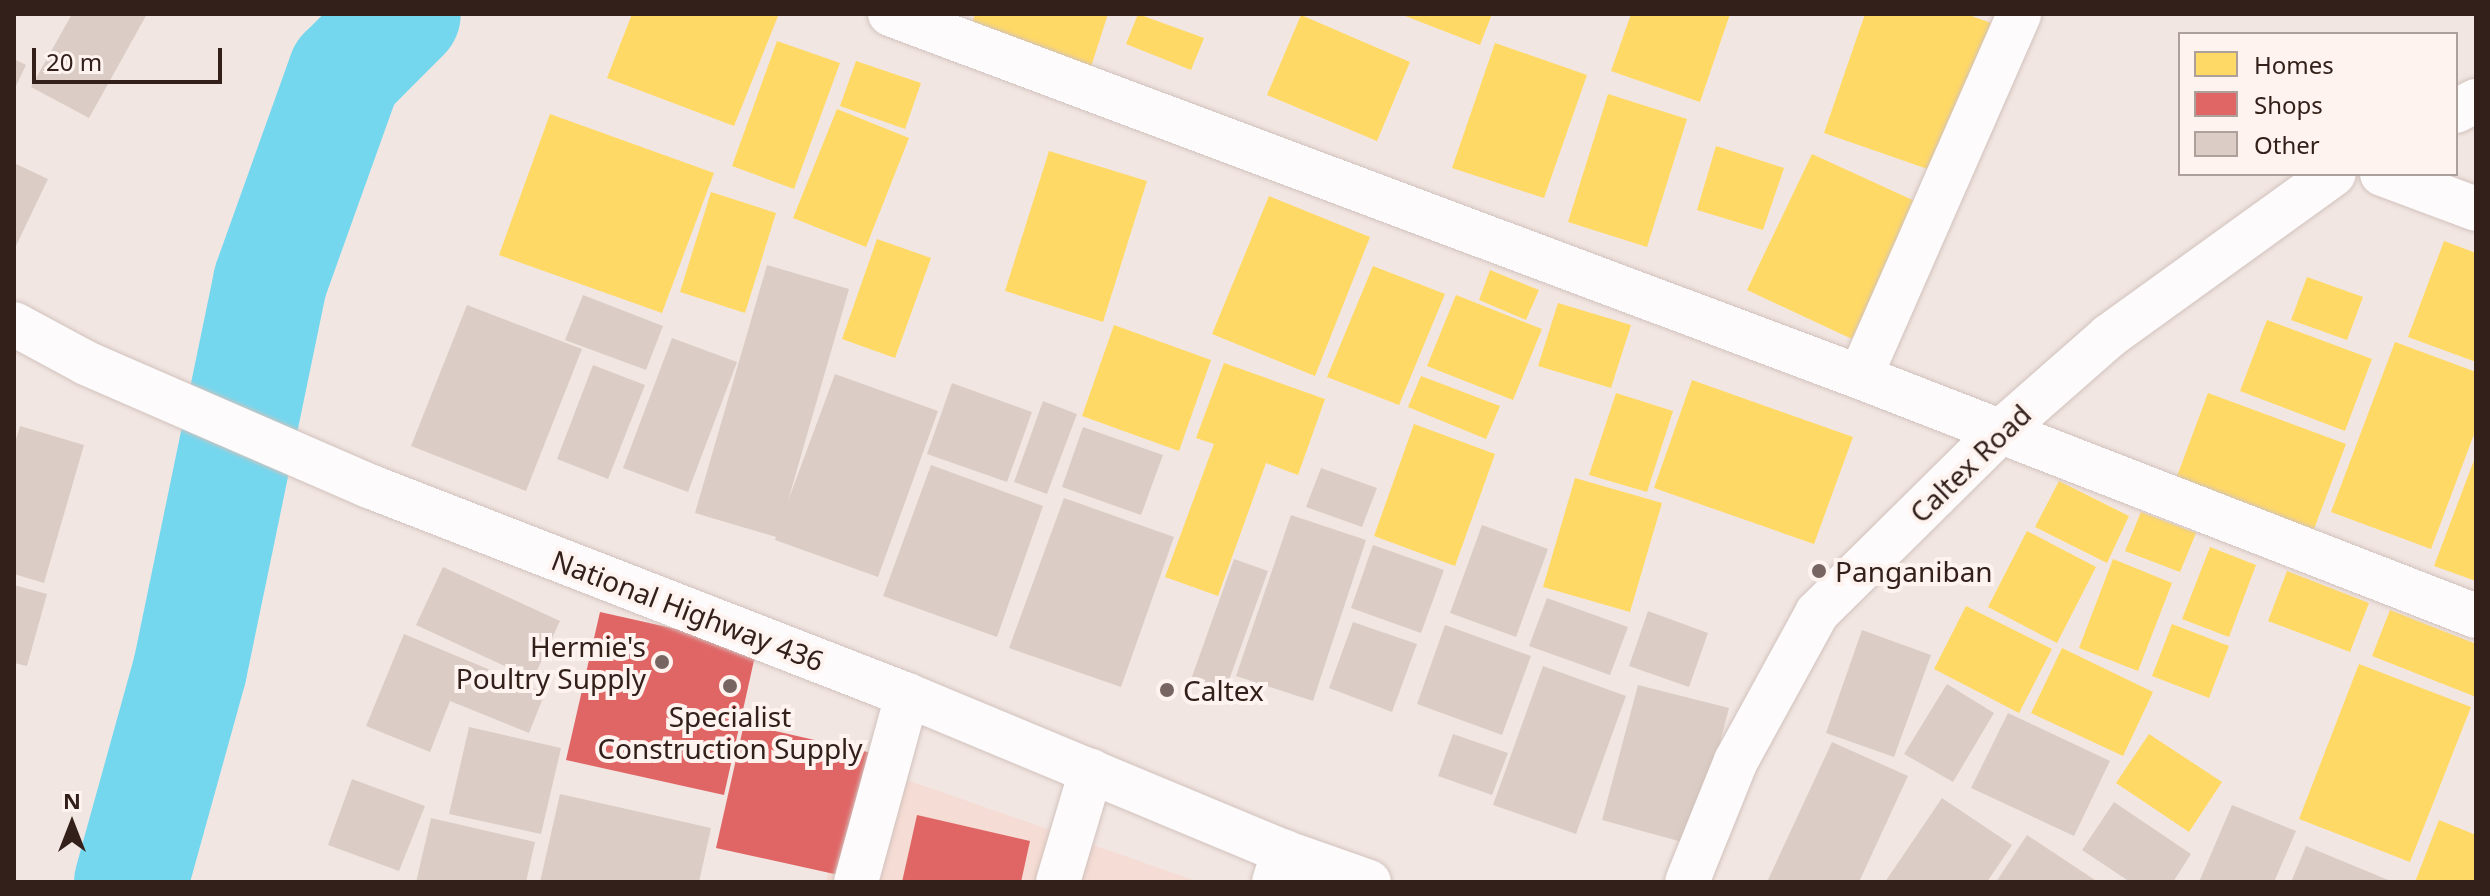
<!DOCTYPE html>
<html>
<head>
<meta charset="utf-8">
<style>
  body { margin:0 }
  #map { position:relative; width:2490px; height:896px; overflow:hidden; background:#f2e6e2; font-family:"Noto Sans",sans-serif }
  div>[style] { position:absolute }
  [style*='--x'] { left:calc(var(--x)*1px); top:calc(var(--y)*1px); width:calc(var(--w)*1px); rotate:calc(var(--a)*1deg) }
  .built>* { inset:0; background:#f5dcd4 }
  .homes>* { inset:0; background:#ffd966 }
  .shops>* { inset:0; background:#e06666 }
  .river>* { height:114px; margin:-57px; padding:0 57px; transform-origin:57px; border-radius:57px; background:#75d7ee }
  .building>* { inset:0; background:#dbcdc5 }
  .roads { filter:drop-shadow(0 0 2px #d1c2bd) drop-shadow(0 0 2px #d1c2bd) }
  .minor>* { height:44px; margin:-22px; padding:0 22px; transform-origin:22px; border-radius:22px; background:#fdfbfb }
  .major>* { height:44px; margin:-22px; padding:0 22px; transform-origin:22px; border-radius:22px; background:#fdfbfb }
  .dots>* { width:22px; height:22px; translate:-50% -50%; box-sizing:border-box; border:4px solid #fef3ef; border-radius:50% }
  span { translate:-50% -50%; white-space:nowrap; text-align:center; line-height:1.15; -webkit-text-stroke:8px #fef3ef; paint-order:stroke }
  .street-label { font-size:28px; color:#33201a }
  .poi-label { font-size:28px; color:#33201a }
  .left { translate:0 -50%; text-align:left }
  .right { translate:-100% -50%; text-align:right }
  .frame { position:absolute; inset:0; border:16px solid #33201a; pointer-events:none }
  .legend { position:absolute; left:2178px; top:32px; width:280px; height:144px; box-sizing:border-box; background:#fef3ef; border:2px solid #ad9f9a; margin:0; padding:10px 14px; list-style:none; font-size:24px; color:#33201a }
  .legend li { display:flex; align-items:center; gap:16px; height:40px }
  .legend b { width:40px; border:2px solid #ad9f9a }
  .north { position:absolute; left:32px; top:784px; width:80px; height:80px; -webkit-text-stroke:6px #fef3ef; paint-order:stroke; rotate:0deg; font-size:22px; font-weight:700; line-height:32px; text-align:center; color:#33201a }
  .north::after { content:''; display:block; margin:auto; width:28px; height:36px; background:#33201a; clip-path:polygon(50% 0,100% 100%,50% 72%,0 100%) }
  .scale { position:absolute; left:32px; top:48px; width:190px; height:36px; box-sizing:border-box; border:4px solid #33201a; border-top:0; padding-left:10px; font-size:24px; line-height:28px; white-space:nowrap; color:#33201a; -webkit-text-stroke:6px #fef3ef; paint-order:stroke }
</style>
</head>
<body>
<div id="map">
  <div class="built">
    <i style="clip-path:polygon(847px 759px,1199px 882px,826px 882px)"></i>
  </div>
  <div class="homes">
    <i style="clip-path:polygon(632px 14px,778px 16px,734px 126px,607px 78px)"></i>
    <i style="clip-path:polygon(975px 14px,1108px 14px,1089px 73px,968px 35px)"></i>
    <i style="clip-path:polygon(1138px 14px,1204px 38px,1191px 70px,1126px 44px)"></i>
    <i style="clip-path:polygon(1400px 14px,1492px 14px,1480px 45px)"></i>
    <i style="clip-path:polygon(1631px 14px,1730px 14px,1700px 102px,1611px 71px)"></i>
    <i style="clip-path:polygon(1865px 14px,1966px 14px,1994px 24px,1942px 174px,1824px 133px)"></i>
    <i style="clip-path:polygon(1301px 15px,1410px 62px,1377px 141px,1267px 95px)"></i>
    <i style="clip-path:polygon(777px 41px,840px 63px,794px 189px,732px 166px)"></i>
    <i style="clip-path:polygon(1495px 43px,1587px 75px,1544px 198px,1452px 168px)"></i>
    <i style="clip-path:polygon(856px 61px,921px 83px,905px 129px,840px 106px)"></i>
    <i style="clip-path:polygon(1608px 94px,1687px 119px,1647px 247px,1568px 222px)"></i>
    <i style="clip-path:polygon(837px 109px,909px 138px,866px 247px,793px 218px)"></i>
    <i style="clip-path:polygon(550px 114px,714px 173px,662px 313px,499px 255px)"></i>
    <i style="clip-path:polygon(1716px 146px,1784px 168px,1763px 230px,1697px 210px)"></i>
    <i style="clip-path:polygon(1049px 151px,1147px 181px,1103px 322px,1005px 291px)"></i>
    <i style="clip-path:polygon(1812px 154px,1917px 202px,1852px 339px,1747px 290px)"></i>
    <i style="clip-path:polygon(711px 192px,776px 213px,745px 313px,680px 292px)"></i>
    <i style="clip-path:polygon(1269px 196px,1370px 237px,1315px 376px,1212px 334px)"></i>
    <i style="clip-path:polygon(877px 239px,931px 258px,895px 358px,842px 339px)"></i>
    <i style="clip-path:polygon(2444px 241px,2476px 253px,2476px 362px,2408px 337px)"></i>
    <i style="clip-path:polygon(1373px 266px,1445px 294px,1399px 405px,1327px 377px)"></i>
    <i style="clip-path:polygon(1490px 270px,1539px 290px,1526px 320px,1479px 300px)"></i>
    <i style="clip-path:polygon(2307px 277px,2363px 297px,2347px 340px,2291px 320px)"></i>
    <i style="clip-path:polygon(1456px 295px,1542px 329px,1513px 400px,1427px 366px)"></i>
    <i style="clip-path:polygon(1558px 303px,1631px 325px,1611px 388px,1538px 366px)"></i>
    <i style="clip-path:polygon(2267px 320px,2372px 359px,2345px 431px,2240px 391px)"></i>
    <i style="clip-path:polygon(1114px 325px,1211px 360px,1179px 451px,1082px 416px)"></i>
    <i style="clip-path:polygon(2395px 342px,2476px 372px,2476px 429px,2431px 549px,2331px 512px)"></i>
    <i style="clip-path:polygon(1224px 363px,1325px 399px,1298px 475px,1266px 463px,1218px 596px,1165px 577px,1214px 444px,1196px 438px)"></i>
    <i style="clip-path:polygon(1421px 376px,1500px 406px,1486px 439px,1408px 407px)"></i>
    <i style="clip-path:polygon(1692px 380px,1853px 437px,1814px 544px,1654px 488px)"></i>
    <i style="clip-path:polygon(1616px 393px,1673px 411px,1647px 492px,1589px 475px)"></i>
    <i style="clip-path:polygon(2208px 393px,2346px 444px,2311px 537px,2173px 487px)"></i>
    <i style="clip-path:polygon(1414px 424px,1495px 454px,1455px 566px,1374px 536px)"></i>
    <i style="clip-path:polygon(2476px 455px,2476px 581px,2434px 566px)"></i>
    <i style="clip-path:polygon(1575px 478px,1662px 503px,1630px 612px,1543px 587px)"></i>
    <i style="clip-path:polygon(2059px 481px,2129px 516px,2107px 563px,2035px 527px)"></i>
    <i style="clip-path:polygon(2141px 512px,2196px 533px,2180px 572px,2125px 551px)"></i>
    <i style="clip-path:polygon(2027px 531px,2096px 567px,2057px 643px,1988px 607px)"></i>
    <i style="clip-path:polygon(2210px 547px,2256px 565px,2229px 637px,2182px 619px)"></i>
    <i style="clip-path:polygon(2113px 559px,2172px 583px,2138px 671px,2079px 648px)"></i>
    <i style="clip-path:polygon(2287px 571px,2369px 603px,2350px 652px,2268px 621px)"></i>
    <i style="clip-path:polygon(1966px 606px,2052px 649px,2019px 713px,1934px 669px)"></i>
    <i style="clip-path:polygon(2390px 610px,2476px 644px,2476px 697px,2372px 656px)"></i>
    <i style="clip-path:polygon(2172px 624px,2229px 646px,2209px 698px,2152px 676px)"></i>
    <i style="clip-path:polygon(2062px 648px,2153px 692px,2123px 756px,2031px 713px)"></i>
    <i style="clip-path:polygon(2359px 664px,2471px 707px,2410px 862px,2299px 819px)"></i>
    <i style="clip-path:polygon(2149px 734px,2222px 782px,2189px 832px,2116px 783px)"></i>
    <i style="clip-path:polygon(2439px 820px,2476px 835px,2476px 882px,2415px 882px)"></i>
  </div>
  <div class="shops">
    <i style="clip-path:polygon(600px 612px,757px 647px,724px 795px,566px 760px)"></i>
    <i style="clip-path:polygon(744px 724px,876px 754px,848px 877px,716px 848px)"></i>
    <i style="clip-path:polygon(917px 815px,1030px 841px,1021px 882px,902px 882px)"></i>
  </div>
  <div class="river">
    <i style="--x:131;--y:882;--w:221;--a:-74.5"></i>
    <i style="--x:190;--y:669;--w:395;--a:-78.3"></i>
    <i style="--x:270;--y:282;--w:222;--a:-70.3"></i>
    <i style="--x:345;--y:73;--w:83;--a:-45"></i>
  </div>
  <div class="building">
    <i style="clip-path:polygon(72px 14px,147px 14px,89px 118px,31px 87px)"></i>
    <i style="clip-path:polygon(14px 59px,26px 65px,14px 90px)"></i>
    <i style="clip-path:polygon(14px 163px,48px 179px,14px 250px)"></i>
    <i style="clip-path:polygon(767px 265px,849px 289px,788px 501px,835px 374px,938px 411px,878px 577px,775px 540px,776px 537px,695px 513px)"></i>
    <i style="clip-path:polygon(583px 295px,663px 326px,646px 370px,565px 340px)"></i>
    <i style="clip-path:polygon(467px 305px,582px 349px,526px 491px,411px 446px)"></i>
    <i style="clip-path:polygon(672px 338px,737px 362px,688px 492px,623px 468px)"></i>
    <i style="clip-path:polygon(593px 365px,645px 385px,608px 479px,557px 459px)"></i>
    <i style="clip-path:polygon(952px 383px,1032px 412px,1007px 482px,927px 454px)"></i>
    <i style="clip-path:polygon(1043px 401px,1077px 414px,1047px 494px,1014px 482px)"></i>
    <i style="clip-path:polygon(20px 426px,84px 445px,44px 583px,14px 574px,14px 446px)"></i>
    <i style="clip-path:polygon(1083px 427px,1163px 455px,1141px 515px,1062px 487px)"></i>
    <i style="clip-path:polygon(931px 465px,1043px 506px,997px 637px,883px 596px)"></i>
    <i style="clip-path:polygon(1321px 468px,1377px 488px,1362px 527px,1306px 507px)"></i>
    <i style="clip-path:polygon(1064px 498px,1174px 537px,1121px 687px,1009px 648px)"></i>
    <i style="clip-path:polygon(1291px 515px,1366px 540px,1313px 701px,1236px 676px)"></i>
    <i style="clip-path:polygon(1482px 525px,1548px 549px,1516px 637px,1450px 613px)"></i>
    <i style="clip-path:polygon(1373px 545px,1444px 570px,1421px 633px,1351px 608px)"></i>
    <i style="clip-path:polygon(1234px 559px,1268px 571px,1223px 697px,1189px 685px)"></i>
    <i style="clip-path:polygon(443px 567px,560px 621px,533px 679px,416px 625px)"></i>
    <i style="clip-path:polygon(14px 585px,47px 594px,27px 666px,14px 663px)"></i>
    <i style="clip-path:polygon(1547px 598px,1628px 627px,1610px 675px,1529px 646px)"></i>
    <i style="clip-path:polygon(1648px 611px,1708px 633px,1689px 687px,1629px 666px)"></i>
    <i style="clip-path:polygon(1353px 622px,1417px 644px,1392px 712px,1329px 688px)"></i>
    <i style="clip-path:polygon(1445px 625px,1531px 656px,1502px 735px,1417px 704px)"></i>
    <i style="clip-path:polygon(1862px 630px,1931px 655px,1894px 757px,1826px 733px)"></i>
    <i style="clip-path:polygon(404px 634px,545px 693px,529px 733px,450px 701px,430px 752px,366px 726px)"></i>
    <i style="clip-path:polygon(1543px 666px,1626px 696px,1576px 834px,1493px 805px)"></i>
    <i style="clip-path:polygon(1947px 684px,1994px 713px,1953px 782px,1904px 754px)"></i>
    <i style="clip-path:polygon(1638px 685px,1729px 708px,1693px 845px,1602px 820px)"></i>
    <i style="clip-path:polygon(2008px 713px,2110px 761px,2074px 836px,1971px 788px)"></i>
    <i style="clip-path:polygon(469px 727px,561px 748px,541px 834px,449px 814px)"></i>
    <i style="clip-path:polygon(1453px 734px,1508px 753px,1492px 795px,1438px 776px)"></i>
    <i style="clip-path:polygon(1832px 742px,1908px 776px,1859px 882px,1767px 882px)"></i>
    <i style="clip-path:polygon(352px 779px,425px 806px,399px 871px,328px 845px)"></i>
    <i style="clip-path:polygon(560px 794px,711px 828px,699px 882px,540px 882px)"></i>
    <i style="clip-path:polygon(1942px 798px,2012px 845px,1987px 882px,1885px 882px)"></i>
    <i style="clip-path:polygon(2114px 802px,2191px 854px,2173px 882px,2130px 882px,2082px 850px)"></i>
    <i style="clip-path:polygon(2232px 805px,2296px 831px,2274px 882px,2199px 882px)"></i>
    <i style="clip-path:polygon(431px 818px,535px 842px,526px 882px,416px 882px)"></i>
    <i style="clip-path:polygon(2027px 835px,2098px 882px,1996px 882px)"></i>
    <i style="clip-path:polygon(2306px 846px,2393px 882px,2291px 882px)"></i>
  </div>
  <div class="roads">
    <div class="minor">
      <i style="--x:890;--y:14;--w:1036;--a:20.52"></i>
      <i style="--x:1860;--y:377;--w:661;--a:21.21"></i>
      <i style="--x:2456;--y:111;--w:22;--a:-27"></i>
      <i style="--x:2382;--y:174;--w:100;--a:20.4"></i>
      <i style="--x:1860;--y:377;--w:396;--a:-66.3"></i>
      <i style="--x:856;--y:882;--w:194;--a:-74.7"></i>
      <i style="--x:1058;--y:882;--w:116;--a:-73.4"></i>
      <i style="--x:1274;--y:882;--w:32;--a:-72"></i>
      <i style="--x:1687;--y:882;--w:131;--a:-68"></i>
      <i style="--x:1736;--y:761;--w:169;--a:-61.3"></i>
      <i style="--x:1817;--y:613;--w:259;--a:-44.7"></i>
      <i style="--x:2001;--y:431;--w:144;--a:-41.3"></i>
      <i style="--x:2109;--y:336;--w:277;--a:-35.8"></i>
    </div>
    <div class="major">
      <i style="--x:14;--y:324;--w:82;--a:28.4"></i>
      <i style="--x:86;--y:363;--w:309;--a:23.5"></i>
      <i style="--x:369;--y:486;--w:577;--a:21.23"></i>
      <i style="--x:907;--y:695;--w:408;--a:22.6"></i>
      <i style="--x:1284;--y:852;--w:90;--a:19.4"></i>
    </div>
  </div>
  <div class="dots">
    <i style="left:1819px;top:571px;background:#766560"></i>
    <i style="left:662px;top:662px;background:#766560"></i>
    <i style="left:730px;top:686px;background:#766560"></i>
    <i style="left:1167px;top:690px;background:#766560"></i>
  </div>
  <div class="street-label">
    <span style="left:1970px;top:463px;rotate:-44deg">Caltex Road</span>
    <span style="left:688px;top:610px;rotate:21deg">National Highway 436</span>
  </div>
  <div class="poi-label">
    <span class="left" style="left:1835px;top:571px">Panganiban</span>
    <span class="right" style="left:646px;top:662px">Hermie's<br>Poultry Supply</span>
    <span class="left" style="left:1183px;top:690px">Caltex</span>
    <span style="left:730px;top:732px">Specialist<br>Construction Supply</span>
  </div>
  <div class="frame"></div>
  <ul class="legend">
  <li><b style="height:22px;background:#ffd966"></b>Homes</li>
  <li><b style="height:22px;background:#e06666"></b>Shops</li>
  <li><b style="height:22px;background:#dbcdc5"></b>Other</li>
  </ul>
  <div class="north">N</div>
  <div class="scale">20 m</div>
</div>
</body>
</html>
